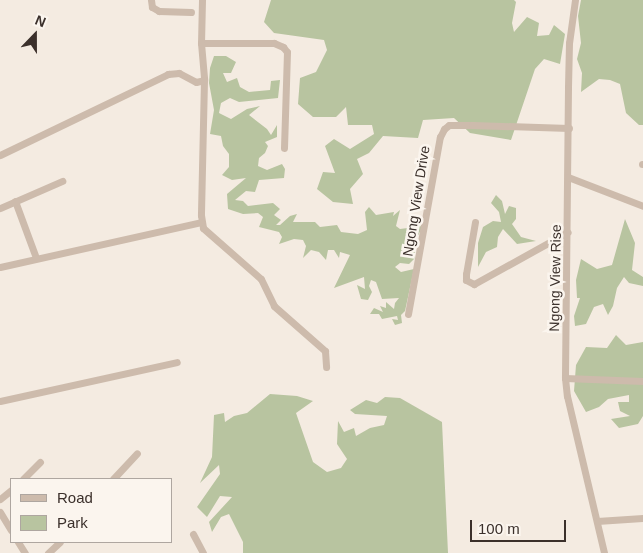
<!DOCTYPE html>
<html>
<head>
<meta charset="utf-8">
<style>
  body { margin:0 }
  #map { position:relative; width:643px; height:553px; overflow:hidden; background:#f4ebe1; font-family:Arial,sans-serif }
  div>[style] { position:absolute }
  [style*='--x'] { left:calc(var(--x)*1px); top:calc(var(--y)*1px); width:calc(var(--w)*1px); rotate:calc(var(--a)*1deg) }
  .green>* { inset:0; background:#b8c4a0 }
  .street>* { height:7px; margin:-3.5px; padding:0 3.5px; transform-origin:3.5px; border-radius:3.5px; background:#cdbbac }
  span { translate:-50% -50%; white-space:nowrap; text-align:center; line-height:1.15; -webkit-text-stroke:5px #fbf5ee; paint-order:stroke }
  .street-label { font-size:14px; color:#3b302b }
  .legend { position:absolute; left:10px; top:478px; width:162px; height:65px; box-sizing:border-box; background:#fbf5ee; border:1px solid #aea6a0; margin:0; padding:6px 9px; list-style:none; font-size:15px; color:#3b302b }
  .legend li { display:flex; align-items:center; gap:10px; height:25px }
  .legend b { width:25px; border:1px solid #aea6a0 }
  .north { position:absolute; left:10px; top:10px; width:50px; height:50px; -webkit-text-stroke:4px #fbf5ee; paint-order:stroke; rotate:22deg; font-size:14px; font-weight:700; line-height:20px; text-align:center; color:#3b302b }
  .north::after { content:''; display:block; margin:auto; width:18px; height:22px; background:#3b302b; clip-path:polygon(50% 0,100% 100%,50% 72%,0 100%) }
  .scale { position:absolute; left:470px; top:520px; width:96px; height:22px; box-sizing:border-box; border:2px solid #3b302b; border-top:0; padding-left:6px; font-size:15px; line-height:18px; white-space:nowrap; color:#3b302b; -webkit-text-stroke:4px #fbf5ee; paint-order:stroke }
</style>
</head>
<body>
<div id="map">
  <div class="green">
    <i style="clip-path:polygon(271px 0,514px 0,516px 2px,512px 23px,514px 32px,527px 17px,539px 23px,537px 36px,549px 35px,554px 25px,565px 34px,560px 64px,544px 59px,535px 69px,511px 140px,470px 133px,454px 118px,423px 120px,418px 138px,383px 136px,369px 153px,357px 159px,363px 174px,350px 189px,353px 204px,333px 202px,317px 189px,323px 172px,335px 173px,325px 146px,334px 139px,350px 149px,374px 134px,372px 125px,348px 125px,346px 107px,336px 117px,313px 117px,298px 104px,300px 78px,316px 72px,327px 50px,324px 40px,274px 33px,264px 22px)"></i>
    <i style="clip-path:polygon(581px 0,643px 0,643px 125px,639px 125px,626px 113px,620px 84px,610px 80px,599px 79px,581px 92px,582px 73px,577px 59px,581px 43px,578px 16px)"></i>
    <i style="clip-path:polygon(214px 56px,226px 56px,236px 62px,231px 73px,223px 73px,227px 82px,237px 78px,240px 87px,249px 92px,270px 90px,271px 81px,280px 80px,278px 98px,239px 102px,230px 98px,221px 103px,219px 113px,231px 119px,247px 109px,260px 106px,249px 115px,267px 129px,271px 135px,277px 125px,277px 137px,265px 142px,268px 146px,265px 153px,259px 158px,258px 166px,267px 170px,282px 164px,285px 169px,284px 178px,259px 180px,255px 192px,246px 191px,235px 200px,243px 201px,248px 206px,273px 203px,280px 209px,274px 215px,281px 220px,276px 225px,280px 225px,290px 216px,297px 214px,293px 222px,315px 222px,320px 227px,337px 225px,341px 232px,358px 234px,367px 230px,365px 212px,369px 207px,376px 215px,394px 212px,393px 216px,400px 210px,396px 226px,400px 229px,423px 226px,415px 241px,415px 258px,409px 264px,400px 263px,395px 267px,401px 272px,414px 269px,405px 311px,401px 315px,402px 323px,395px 325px,392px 319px,398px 320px,397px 316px,382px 319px,379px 314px,370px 314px,374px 308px,383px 312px,380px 306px,386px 308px,386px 302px,394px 309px,395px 303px,399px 298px,382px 299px,376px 282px,371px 280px,369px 286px,372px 292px,368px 300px,361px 299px,357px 285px,365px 289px,364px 277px,334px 288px,350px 255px,340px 252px,339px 258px,334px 250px,328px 250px,326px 260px,319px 252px,311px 250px,303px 258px,306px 246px,303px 240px,294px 239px,279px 244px,282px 237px,279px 232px,259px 227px,263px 217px,258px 213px,243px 214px,228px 209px,227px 194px,246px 178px,232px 180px,222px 175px,229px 167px,229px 154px,223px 146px,221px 136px,210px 134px,214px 110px,209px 83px,210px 68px)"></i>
    <i style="clip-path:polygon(496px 195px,502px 201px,505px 214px,509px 206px,516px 208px,516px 219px,512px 224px,521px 237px,536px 241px,517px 244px,503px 229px,498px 237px,497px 247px,486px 252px,478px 267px,478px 243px,483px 227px,493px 221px,501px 222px,499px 212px,491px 203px)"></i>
    <i style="clip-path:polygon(625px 219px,635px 243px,632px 270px,643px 277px,643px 286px,629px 283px,624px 277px,617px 288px,613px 306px,608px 315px,603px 304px,594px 307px,586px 324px,575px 326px,574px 316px,580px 298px,577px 298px,576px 280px,581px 259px,597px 269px,612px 265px)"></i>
    <i style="clip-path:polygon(616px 335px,626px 345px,643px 342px,643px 416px,638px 424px,619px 428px,611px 419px,630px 416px,620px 411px,618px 402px,629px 402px,629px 395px,608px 399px,599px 407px,586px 412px,574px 391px,576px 365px,586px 347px,607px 348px)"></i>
    <i style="clip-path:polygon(270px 394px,297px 396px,313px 401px,296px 413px,313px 462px,327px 472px,341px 468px,347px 459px,337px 444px,338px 421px,344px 432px,354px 428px,356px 436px,370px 428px,384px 425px,387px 416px,355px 414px,350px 410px,366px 400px,377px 403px,385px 397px,400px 398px,442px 422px,448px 553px,243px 553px,243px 542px,229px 514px,221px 517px,212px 532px,209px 522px,232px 497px,220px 496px,207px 517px,197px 507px,220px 474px,219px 465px,200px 483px,212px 457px,214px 415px,224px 413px,225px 422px,234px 416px,247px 413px)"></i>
  </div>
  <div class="street">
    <i style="--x:151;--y:0;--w:7;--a:82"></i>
    <i style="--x:152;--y:7;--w:8;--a:30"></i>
    <i style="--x:159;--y:11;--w:32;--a:2"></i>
    <i style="--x:202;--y:0;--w:43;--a:91.3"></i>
    <i style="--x:201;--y:43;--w:73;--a:0"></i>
    <i style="--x:274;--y:43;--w:10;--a:24"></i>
    <i style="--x:283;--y:47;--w:6;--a:51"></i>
    <i style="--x:287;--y:52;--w:96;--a:91.8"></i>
    <i style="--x:575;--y:0;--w:43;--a:97.9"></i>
    <i style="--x:569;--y:43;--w:45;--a:91.3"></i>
    <i style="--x:568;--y:88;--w:290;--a:90.6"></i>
    <i style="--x:565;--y:378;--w:18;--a:84"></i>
    <i style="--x:567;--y:396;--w:161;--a:76.7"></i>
    <i style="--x:201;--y:43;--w:37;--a:85"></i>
    <i style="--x:204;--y:80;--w:135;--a:91.3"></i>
    <i style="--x:201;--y:215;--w:13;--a:81"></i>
    <i style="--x:203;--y:228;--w:77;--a:41.3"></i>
    <i style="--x:261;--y:279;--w:30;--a:64"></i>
    <i style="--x:274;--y:306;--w:68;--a:41.4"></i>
    <i style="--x:325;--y:351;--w:16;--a:86"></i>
    <i style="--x:0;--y:155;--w:187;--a:-25.7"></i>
    <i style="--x:168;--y:74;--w:11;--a:-5"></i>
    <i style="--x:179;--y:73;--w:19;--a:28"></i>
    <i style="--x:196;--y:82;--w:8;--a:-14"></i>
    <i style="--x:642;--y:164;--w:1;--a:0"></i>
    <i style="--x:568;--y:177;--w:80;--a:21.1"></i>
    <i style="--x:15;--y:201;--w:58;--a:69.7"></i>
    <i style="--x:0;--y:208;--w:68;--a:-23.5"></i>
    <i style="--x:475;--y:222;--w:53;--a:99.8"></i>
    <i style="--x:466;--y:274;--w:6;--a:90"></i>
    <i style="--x:466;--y:280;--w:9;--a:27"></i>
    <i style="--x:474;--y:284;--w:107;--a:-29"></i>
    <i style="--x:0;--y:267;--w:206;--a:-12.6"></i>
    <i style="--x:408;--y:314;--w:180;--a:-79.8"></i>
    <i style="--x:440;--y:137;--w:9;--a:-63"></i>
    <i style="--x:444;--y:129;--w:6;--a:-39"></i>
    <i style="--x:449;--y:125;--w:23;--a:0"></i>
    <i style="--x:472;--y:125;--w:97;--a:1.8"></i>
    <i style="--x:565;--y:378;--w:78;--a:2.2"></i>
    <i style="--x:0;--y:401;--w:181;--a:-12.4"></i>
    <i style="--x:23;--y:479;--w:24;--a:-45"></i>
    <i style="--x:113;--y:479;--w:35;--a:-47"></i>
    <i style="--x:0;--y:499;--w:14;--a:-39"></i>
    <i style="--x:0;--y:512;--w:21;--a:59"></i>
    <i style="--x:597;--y:521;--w:46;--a:-3.7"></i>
    <i style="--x:193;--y:534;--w:21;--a:62"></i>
    <i style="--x:18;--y:542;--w:13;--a:58"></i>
    <i style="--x:48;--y:553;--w:16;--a:-43"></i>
  </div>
  <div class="street-label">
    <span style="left:416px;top:201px;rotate:-81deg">Ngong View Drive</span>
    <span style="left:555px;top:278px;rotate:-89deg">Ngong View Rise</span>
  </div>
  <ul class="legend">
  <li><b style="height:6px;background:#cdbbac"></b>Road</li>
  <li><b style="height:14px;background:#b8c4a0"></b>Park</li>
  </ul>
  <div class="north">N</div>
  <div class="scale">100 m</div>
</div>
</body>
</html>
